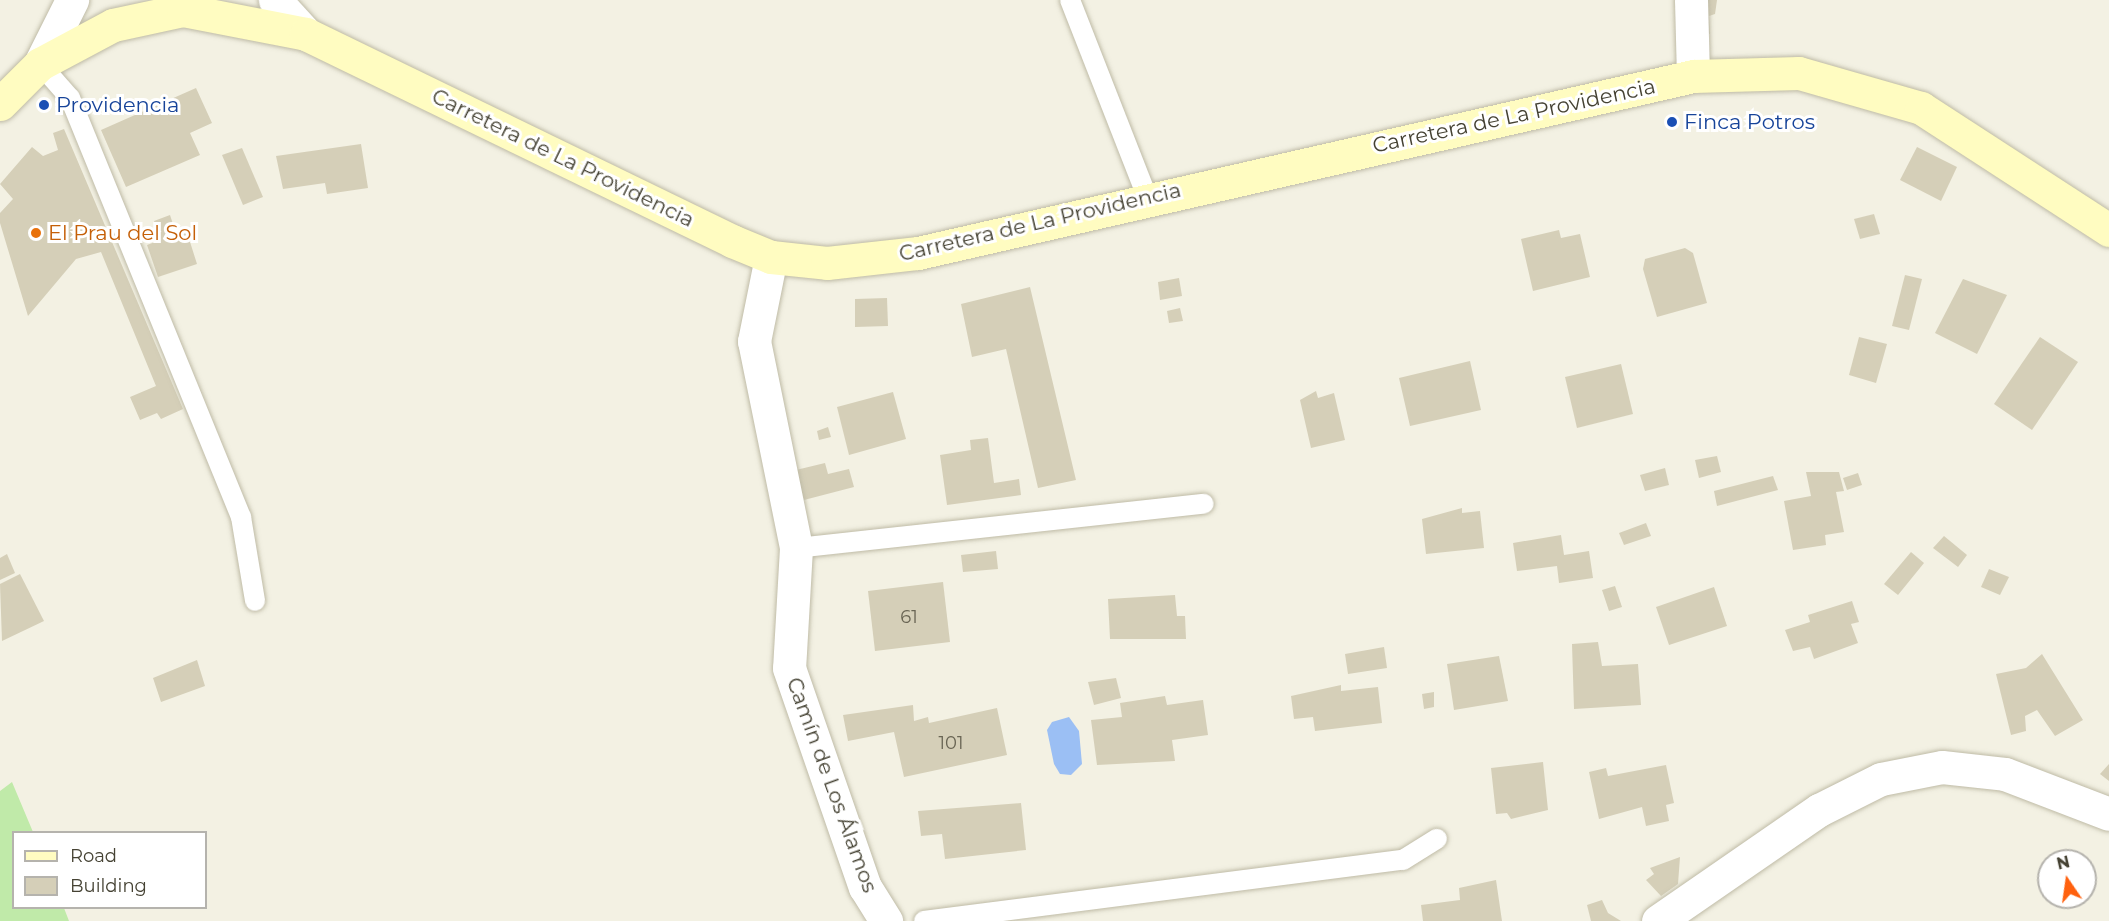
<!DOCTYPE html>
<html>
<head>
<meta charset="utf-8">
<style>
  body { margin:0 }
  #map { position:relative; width:2109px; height:921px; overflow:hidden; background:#f3f1e3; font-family:Montserrat,sans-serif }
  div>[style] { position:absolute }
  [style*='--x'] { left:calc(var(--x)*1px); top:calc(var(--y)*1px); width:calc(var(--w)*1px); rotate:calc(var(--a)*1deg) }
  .green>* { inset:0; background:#c0eaa9 }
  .water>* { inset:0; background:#9bbff4 }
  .building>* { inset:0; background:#d5cfb8 }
  .roads { filter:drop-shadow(0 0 2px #bfbba6) drop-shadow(0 0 2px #bfbba6) }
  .lane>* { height:20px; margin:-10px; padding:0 10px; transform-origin:10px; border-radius:10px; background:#fff }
  .street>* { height:33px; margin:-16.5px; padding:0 16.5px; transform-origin:16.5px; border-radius:16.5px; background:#fff }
  .secondary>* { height:33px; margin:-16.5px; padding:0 16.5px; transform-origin:16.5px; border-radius:16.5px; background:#fffcc1 }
  .dots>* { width:16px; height:16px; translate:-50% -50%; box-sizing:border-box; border:3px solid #fff; border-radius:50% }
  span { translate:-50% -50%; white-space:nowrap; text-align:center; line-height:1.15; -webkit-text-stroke:6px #fff; paint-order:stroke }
  .number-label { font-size:18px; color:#696554 }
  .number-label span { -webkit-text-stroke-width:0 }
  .transit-label { font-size:21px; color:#164399 }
  .left { translate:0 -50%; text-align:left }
  .street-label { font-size:21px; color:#454233 }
  .food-label { font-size:21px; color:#c56008 }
  .legend { position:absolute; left:12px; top:831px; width:195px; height:78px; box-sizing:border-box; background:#fff; border:2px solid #b5b3ad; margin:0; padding:8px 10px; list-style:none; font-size:18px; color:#454233 }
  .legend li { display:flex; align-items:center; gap:12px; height:30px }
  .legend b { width:30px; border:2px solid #b5b3ad }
  .north { position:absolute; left:2037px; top:849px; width:60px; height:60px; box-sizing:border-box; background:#fff; border:2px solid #b5b3ad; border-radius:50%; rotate:347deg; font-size:16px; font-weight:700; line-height:24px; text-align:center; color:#454233 }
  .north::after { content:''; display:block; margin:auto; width:21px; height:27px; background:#ff610e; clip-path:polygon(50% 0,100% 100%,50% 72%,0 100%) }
</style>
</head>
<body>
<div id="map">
  <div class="green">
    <i style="clip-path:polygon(12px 782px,33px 832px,14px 832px,14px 908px,64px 908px,69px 921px,0 921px,0 791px)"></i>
  </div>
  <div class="water">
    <i style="clip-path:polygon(1069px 717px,1079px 731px,1082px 764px,1071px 775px,1060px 774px,1054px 764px,1047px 730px,1052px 722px)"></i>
  </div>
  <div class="building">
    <i style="clip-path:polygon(1700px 0,1717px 0,1715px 14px,1709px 16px,1710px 34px,1700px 33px)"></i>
    <i style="clip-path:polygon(196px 88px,212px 123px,190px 133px,200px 155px,126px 187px,101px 130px)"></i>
    <i style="clip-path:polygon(64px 129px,183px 409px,161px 419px,157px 413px,140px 420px,130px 397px,156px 386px,101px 252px,76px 259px,28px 316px,0 223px,0 213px,13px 199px,0 184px,32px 147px,43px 156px,58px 150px,53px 133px)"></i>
    <i style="clip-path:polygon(361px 144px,368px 188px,327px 194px,325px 183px,283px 189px,276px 156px)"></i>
    <i style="clip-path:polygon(1917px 147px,1957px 167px,1941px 201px,1900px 180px)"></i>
    <i style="clip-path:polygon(242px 148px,263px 197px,243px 205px,222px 155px)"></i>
    <i style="clip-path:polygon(1874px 214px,1880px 234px,1860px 239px,1854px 219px)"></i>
    <i style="clip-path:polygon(170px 215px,175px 230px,185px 226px,197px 264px,158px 277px,147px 245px,160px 240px,154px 221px)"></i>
    <i style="clip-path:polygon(1559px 230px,1561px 238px,1580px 234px,1590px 277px,1533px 291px,1521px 239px)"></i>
    <i style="clip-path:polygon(1685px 248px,1693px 253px,1707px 303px,1657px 317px,1643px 269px,1645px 259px)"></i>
    <i style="clip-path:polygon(1905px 275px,1922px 279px,1909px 330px,1892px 326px)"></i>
    <i style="clip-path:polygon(1179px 278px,1182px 296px,1160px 300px,1158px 282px)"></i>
    <i style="clip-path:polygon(1963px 279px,2007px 295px,1977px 354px,1935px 333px)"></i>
    <i style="clip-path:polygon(1030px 287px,1076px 480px,1038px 488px,1006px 349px,972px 357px,961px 304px)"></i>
    <i style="clip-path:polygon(887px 298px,888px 326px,855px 327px,855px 299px)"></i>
    <i style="clip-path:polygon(1180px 308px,1183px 321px,1169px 323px,1167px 311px)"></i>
    <i style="clip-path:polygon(1859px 337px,1887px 344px,1876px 383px,1849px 375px)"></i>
    <i style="clip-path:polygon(2040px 337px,2078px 362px,2032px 430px,1994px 404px)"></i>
    <i style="clip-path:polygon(1470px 361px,1481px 410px,1410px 426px,1399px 378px)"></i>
    <i style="clip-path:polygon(1621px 364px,1633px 414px,1577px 428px,1565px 377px)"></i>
    <i style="clip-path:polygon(1316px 391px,1318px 398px,1334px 393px,1345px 440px,1311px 448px,1300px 400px)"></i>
    <i style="clip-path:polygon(893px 392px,906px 439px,849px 455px,837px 407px)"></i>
    <i style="clip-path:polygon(828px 427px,831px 437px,819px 440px,817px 431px)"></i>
    <i style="clip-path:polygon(988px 438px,994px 483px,1019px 479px,1021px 495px,947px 505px,940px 455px,971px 450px,970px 440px)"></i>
    <i style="clip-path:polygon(1717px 456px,1721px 472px,1699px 478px,1695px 460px)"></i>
    <i style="clip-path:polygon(825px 463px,828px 474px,849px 469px,854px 487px,804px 500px,796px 470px)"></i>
    <i style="clip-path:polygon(1665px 468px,1669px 485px,1645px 491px,1640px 475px)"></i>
    <i style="clip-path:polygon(1806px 472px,1839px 472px,1844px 491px,1836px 492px,1844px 532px,1825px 535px,1826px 545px,1793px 550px,1784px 501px,1811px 496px)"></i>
    <i style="clip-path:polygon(1858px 473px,1862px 485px,1847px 490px,1843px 478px)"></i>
    <i style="clip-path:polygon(1773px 476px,1778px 490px,1717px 506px,1714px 491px)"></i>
    <i style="clip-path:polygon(1462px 508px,1462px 513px,1480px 511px,1484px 548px,1426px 554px,1422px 519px)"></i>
    <i style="clip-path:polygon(1646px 523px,1651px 536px,1624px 545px,1619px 533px)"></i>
    <i style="clip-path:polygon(1561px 535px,1564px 555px,1589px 551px,1593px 578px,1559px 583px,1557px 566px,1517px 571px,1513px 543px)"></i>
    <i style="clip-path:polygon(1944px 536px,1967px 555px,1958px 567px,1933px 548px)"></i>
    <i style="clip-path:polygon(996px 551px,998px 569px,963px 572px,961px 555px)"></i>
    <i style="clip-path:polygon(1911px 552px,1924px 563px,1898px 595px,1884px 584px)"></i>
    <i style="clip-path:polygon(7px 554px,15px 573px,0 580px,0 558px)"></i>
    <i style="clip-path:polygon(1989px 569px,2009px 577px,2000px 595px,1981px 587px)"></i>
    <i style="clip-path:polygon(20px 574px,44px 621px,2px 641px,0 584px)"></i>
    <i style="clip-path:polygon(943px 582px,950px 642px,875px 651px,868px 591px)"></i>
    <i style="clip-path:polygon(1615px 586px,1622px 607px,1609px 611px,1602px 590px)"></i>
    <i style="clip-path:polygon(1714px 587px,1727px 626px,1669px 645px,1656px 607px)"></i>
    <i style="clip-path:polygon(1175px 595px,1177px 616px,1185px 616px,1186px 639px,1110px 639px,1108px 599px)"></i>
    <i style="clip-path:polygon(1852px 601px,1859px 622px,1851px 624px,1858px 643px,1814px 659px,1810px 647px,1793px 651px,1785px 630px,1810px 622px,1808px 615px)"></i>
    <i style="clip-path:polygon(1598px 642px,1602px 666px,1638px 664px,1641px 705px,1574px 709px,1572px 644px)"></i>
    <i style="clip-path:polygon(1384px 647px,1387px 668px,1348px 674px,1345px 654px)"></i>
    <i style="clip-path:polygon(2042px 654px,2083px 720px,2055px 736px,2037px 710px,2025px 716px,2026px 731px,2011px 735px,1996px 674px,2026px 668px)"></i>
    <i style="clip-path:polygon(1499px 656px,1508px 701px,1454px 710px,1447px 664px)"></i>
    <i style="clip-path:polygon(197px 660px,205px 686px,161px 702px,153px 678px)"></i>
    <i style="clip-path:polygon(1116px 678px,1121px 698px,1094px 705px,1088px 682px)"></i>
    <i style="clip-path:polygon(1341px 685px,1341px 691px,1378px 687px,1382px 723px,1315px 731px,1313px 717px,1294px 719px,1291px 696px)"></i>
    <i style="clip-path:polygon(1434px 692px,1434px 707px,1424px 709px,1422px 694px)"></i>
    <i style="clip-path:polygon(1165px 696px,1167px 705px,1203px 700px,1208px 735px,1172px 740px,1175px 761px,1097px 765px,1091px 720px,1122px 717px,1120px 703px)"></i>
    <i style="clip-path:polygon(913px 705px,914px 721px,928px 717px,929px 723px,997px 708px,1007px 755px,904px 777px,894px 732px,848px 741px,843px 715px)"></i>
    <i style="clip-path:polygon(1543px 762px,1548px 810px,1511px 819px,1507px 813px,1496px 814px,1491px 768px)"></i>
    <i style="clip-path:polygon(2109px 764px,2109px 781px,2100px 774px)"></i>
    <i style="clip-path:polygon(1666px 765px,1674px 803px,1666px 805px,1669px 821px,1646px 826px,1642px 807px,1599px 819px,1589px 772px,1606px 768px,1608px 776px)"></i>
    <i style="clip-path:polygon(1021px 803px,1026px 850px,945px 859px,942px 834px,921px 836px,918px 811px)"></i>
    <i style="clip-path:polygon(1680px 857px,1678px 884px,1661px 896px,1646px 880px,1654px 874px,1650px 868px)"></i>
    <i style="clip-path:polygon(1496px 880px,1502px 921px,1423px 921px,1421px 905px,1460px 900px,1459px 888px)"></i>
    <i style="clip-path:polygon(1602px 900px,1608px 913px,1621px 921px,1591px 921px,1587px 905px)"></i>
  </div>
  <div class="roads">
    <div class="lane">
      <i style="--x:1070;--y:0;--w:214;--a:68.6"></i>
      <i style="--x:40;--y:64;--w:45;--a:48.6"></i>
      <i style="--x:70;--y:98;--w:453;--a:67.8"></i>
      <i style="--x:241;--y:517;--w:85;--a:80.5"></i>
      <i style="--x:796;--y:548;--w:410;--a:-6.2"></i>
      <i style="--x:924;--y:921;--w:483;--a:-7.3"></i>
      <i style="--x:1403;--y:860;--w:40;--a:-32"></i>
    </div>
    <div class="street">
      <i style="--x:275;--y:0;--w:46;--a:47.6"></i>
      <i style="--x:1691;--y:0;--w:76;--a:88.5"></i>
      <i style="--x:40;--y:64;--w:72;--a:-63.4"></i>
      <i style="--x:771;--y:257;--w:86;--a:101.4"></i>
      <i style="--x:754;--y:341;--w:211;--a:78.5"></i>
      <i style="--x:796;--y:548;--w:120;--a:93.3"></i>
      <i style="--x:789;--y:668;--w:232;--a:70.9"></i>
      <i style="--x:865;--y:887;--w:40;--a:58"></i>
      <i style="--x:1658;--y:921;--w:196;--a:-34.6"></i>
      <i style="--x:1819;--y:810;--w:69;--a:-26.6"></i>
      <i style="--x:1881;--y:779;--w:62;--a:-11.1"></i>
      <i style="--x:1942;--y:767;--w:63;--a:6.3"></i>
      <i style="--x:2005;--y:774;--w:111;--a:21"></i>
    </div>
    <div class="secondary">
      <i style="--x:0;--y:104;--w:57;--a:-45"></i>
      <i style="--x:40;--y:64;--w:83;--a:-28.1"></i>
      <i style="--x:113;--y:25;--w:72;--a:-12.1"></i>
      <i style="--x:183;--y:10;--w:125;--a:11"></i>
      <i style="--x:306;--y:34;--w:474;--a:25.9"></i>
      <i style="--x:732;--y:241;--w:42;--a:22.3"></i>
      <i style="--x:771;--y:257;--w:56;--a:6.1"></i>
      <i style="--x:827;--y:263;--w:92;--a:-6.3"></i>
      <i style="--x:918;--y:253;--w:795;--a:-12.86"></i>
      <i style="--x:1693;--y:76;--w:106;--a:-1.6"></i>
      <i style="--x:1799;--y:73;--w:127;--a:16"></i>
      <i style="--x:1921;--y:108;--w:224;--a:33"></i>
    </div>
  </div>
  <div class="dots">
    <i style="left:44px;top:105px;background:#1a4fb4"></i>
    <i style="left:1672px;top:122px;background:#1a4fb4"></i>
    <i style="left:36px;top:233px;background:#e8710a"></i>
  </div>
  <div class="number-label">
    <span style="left:909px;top:617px">61</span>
    <span style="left:951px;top:743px">101</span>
  </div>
  <div class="transit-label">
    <span class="left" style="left:56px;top:105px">Providencia</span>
    <span class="left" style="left:1684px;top:122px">Finca Potros</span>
  </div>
  <div class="street-label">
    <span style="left:1514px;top:116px;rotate:-12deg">Carretera de La Providencia</span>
    <span style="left:563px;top:158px;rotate:26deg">Carretera de La Providencia</span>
    <span style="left:1040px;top:222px;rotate:-13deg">Carretera de La Providencia</span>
    <span style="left:832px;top:785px;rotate:70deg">Camín de Los Álamos</span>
  </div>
  <div class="food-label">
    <span class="left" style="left:48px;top:233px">El Prau del Sol</span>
  </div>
  <ul class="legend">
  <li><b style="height:8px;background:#fffcc1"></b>Road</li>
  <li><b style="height:16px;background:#d5cfb8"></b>Building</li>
  </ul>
  <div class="north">N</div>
</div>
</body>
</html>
